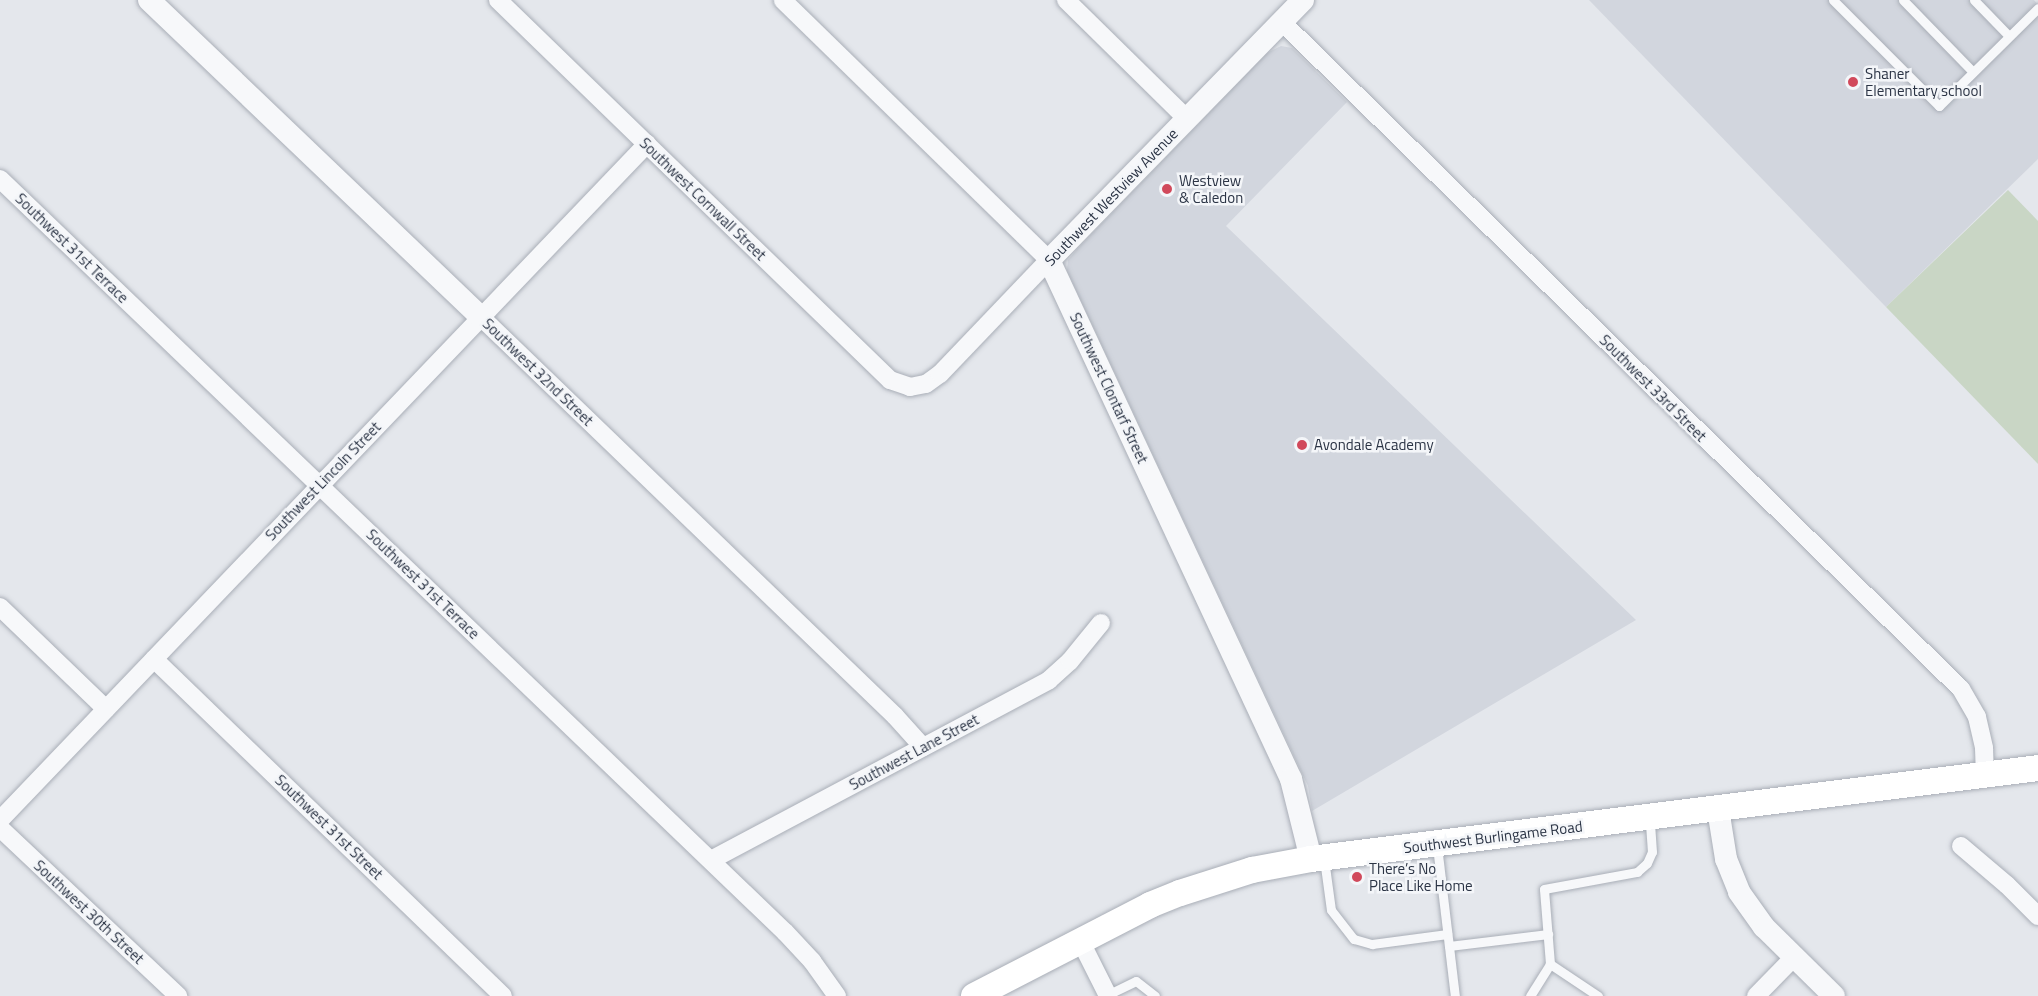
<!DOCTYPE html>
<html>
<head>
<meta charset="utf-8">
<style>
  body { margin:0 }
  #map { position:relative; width:2038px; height:996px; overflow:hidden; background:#e4e7ec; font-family:"Titillium Web",sans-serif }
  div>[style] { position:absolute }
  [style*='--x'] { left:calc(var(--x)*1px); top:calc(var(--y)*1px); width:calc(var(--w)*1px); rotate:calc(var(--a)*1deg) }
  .built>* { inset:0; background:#d2d6de }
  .green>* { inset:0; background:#c9d6c5 }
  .roads { filter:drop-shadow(0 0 2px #a9aeb7) drop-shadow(0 0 2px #a9aeb7) }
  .service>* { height:9px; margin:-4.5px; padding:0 4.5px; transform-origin:4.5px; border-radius:4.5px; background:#f7f8fa }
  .minor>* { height:18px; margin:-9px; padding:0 9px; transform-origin:9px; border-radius:9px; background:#f7f8fa }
  .tertiary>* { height:22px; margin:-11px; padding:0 11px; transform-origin:11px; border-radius:11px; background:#f7f8fa }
  .secondary>* { height:26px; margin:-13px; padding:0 13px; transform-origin:13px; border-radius:13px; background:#fff }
  .dots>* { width:16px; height:16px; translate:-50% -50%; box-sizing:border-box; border:3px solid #f4f6f9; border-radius:50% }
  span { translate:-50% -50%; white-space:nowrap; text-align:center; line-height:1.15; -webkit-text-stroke:5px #f4f6f9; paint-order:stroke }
  .poi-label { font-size:15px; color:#2b3445 }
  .left { translate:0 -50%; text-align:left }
  .street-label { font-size:15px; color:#2b3445 }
</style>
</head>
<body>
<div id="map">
  <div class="built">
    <i style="clip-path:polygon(1589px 0,2034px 0,2038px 5px,2038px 159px,1886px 307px)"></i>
    <i style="clip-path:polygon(1281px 46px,1292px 48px,1347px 102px,1226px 226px,1636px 620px,1312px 811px,1308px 786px,1067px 271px,1068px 260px,1079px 247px,1267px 53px)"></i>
  </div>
  <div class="green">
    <i style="clip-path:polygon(2008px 190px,2038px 221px,2038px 464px,1886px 307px)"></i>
  </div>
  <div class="roads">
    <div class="service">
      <i style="--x:1833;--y:0;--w:150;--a:45"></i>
      <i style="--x:1939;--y:106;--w:139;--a:-44.7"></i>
      <i style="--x:1903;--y:0;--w:100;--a:45.8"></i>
      <i style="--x:1974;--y:0;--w:50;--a:45.8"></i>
      <i style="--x:1437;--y:846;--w:151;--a:83.2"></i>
      <i style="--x:1324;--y:859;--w:51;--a:82.2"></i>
      <i style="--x:1331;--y:910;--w:37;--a:52"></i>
      <i style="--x:1354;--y:939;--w:19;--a:16"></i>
      <i style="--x:1372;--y:944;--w:76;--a:-7.6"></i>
      <i style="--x:1449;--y:946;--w:100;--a:-6.9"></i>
      <i style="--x:1105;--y:996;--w:34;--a:-26"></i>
      <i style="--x:1136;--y:981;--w:24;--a:38"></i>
      <i style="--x:1530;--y:996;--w:38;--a:-58"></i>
      <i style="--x:1598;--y:996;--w:58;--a:-146.3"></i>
      <i style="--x:1550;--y:964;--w:75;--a:-94.6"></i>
      <i style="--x:1544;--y:889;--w:95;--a:-10.4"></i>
      <i style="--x:1637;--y:872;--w:13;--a:-42"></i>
      <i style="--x:1647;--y:863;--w:12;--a:-66"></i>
      <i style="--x:1652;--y:852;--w:32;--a:-94"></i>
    </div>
    <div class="minor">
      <i style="--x:498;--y:0;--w:546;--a:44.11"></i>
      <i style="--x:890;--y:380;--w:21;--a:19"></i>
      <i style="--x:910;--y:387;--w:16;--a:-11"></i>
      <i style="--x:926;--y:384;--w:17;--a:-36"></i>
      <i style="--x:940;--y:374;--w:158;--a:-46.3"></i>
      <i style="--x:1049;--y:260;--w:372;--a:-135.7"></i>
      <i style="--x:1066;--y:0;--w:170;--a:44.5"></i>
      <i style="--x:1282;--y:22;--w:952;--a:44.49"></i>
      <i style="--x:1961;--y:689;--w:32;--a:60"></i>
      <i style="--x:1977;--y:717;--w:32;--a:77"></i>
      <i style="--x:1984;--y:748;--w:27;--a:88"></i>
      <i style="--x:0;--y:179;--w:1088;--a:43.81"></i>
      <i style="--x:785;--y:932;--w:40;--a:47"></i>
      <i style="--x:812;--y:961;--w:43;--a:54.5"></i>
      <i style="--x:481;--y:317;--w:575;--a:43.94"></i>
      <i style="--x:895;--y:716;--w:42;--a:47.9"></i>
      <i style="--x:0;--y:607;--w:147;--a:43.9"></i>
      <i style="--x:154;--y:659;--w:485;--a:44"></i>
      <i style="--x:0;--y:820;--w:936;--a:-46.26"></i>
      <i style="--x:0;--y:828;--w:245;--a:43.3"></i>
      <i style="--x:1961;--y:846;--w:60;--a:40.3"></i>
      <i style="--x:2007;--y:885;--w:44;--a:45"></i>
      <i style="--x:711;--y:860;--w:383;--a:-28"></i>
      <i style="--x:1049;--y:680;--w:28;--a:-42"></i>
      <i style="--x:1070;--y:661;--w:49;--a:-50.8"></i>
      <i style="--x:1080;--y:940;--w:63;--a:63.4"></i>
      <i style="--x:1756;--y:996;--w:54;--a:-45.7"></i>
    </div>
    <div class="tertiary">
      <i style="--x:149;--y:0;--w:459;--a:43.7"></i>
      <i style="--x:1303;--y:0;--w:363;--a:134.3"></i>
      <i style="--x:1049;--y:260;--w:573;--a:65"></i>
      <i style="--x:1291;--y:779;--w:82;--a:76"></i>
      <i style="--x:1718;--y:809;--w:51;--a:80.9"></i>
      <i style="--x:1726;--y:859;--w:35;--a:68"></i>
      <i style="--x:1739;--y:892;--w:43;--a:54.5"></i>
      <i style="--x:1764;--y:927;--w:98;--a:44.6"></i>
    </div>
    <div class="secondary">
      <i style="--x:974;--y:996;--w:198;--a:-27.3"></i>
      <i style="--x:1150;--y:905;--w:32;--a:-22"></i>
      <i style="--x:1180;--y:893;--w:76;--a:-17.7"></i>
      <i style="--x:1252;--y:870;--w:60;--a:-10.6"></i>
      <i style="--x:1311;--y:859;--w:733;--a:-7.13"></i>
    </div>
  </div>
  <div class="dots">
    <i style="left:1853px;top:82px;background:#d1495b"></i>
    <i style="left:1167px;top:189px;background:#d1495b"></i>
    <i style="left:1302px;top:445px;background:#d1495b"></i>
    <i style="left:1357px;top:877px;background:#d1495b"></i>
  </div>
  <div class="poi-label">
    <span class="left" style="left:1865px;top:82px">Shaner<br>Elementary school</span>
    <span class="left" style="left:1179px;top:189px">Westview<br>&amp; Caledon</span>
    <span class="left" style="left:1314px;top:445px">Avondale Academy</span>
    <span class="left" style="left:1369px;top:877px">There’s No<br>Place Like Home</span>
  </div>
  <div class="street-label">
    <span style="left:1111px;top:197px;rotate:-46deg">Southwest Westview Avenue</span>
    <span style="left:703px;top:199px;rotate:44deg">Southwest Cornwall Street</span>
    <span style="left:72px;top:248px;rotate:44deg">Southwest 31st Terrace</span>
    <span style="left:538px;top:372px;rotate:44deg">Southwest 32nd Street</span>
    <span style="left:1109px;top:388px;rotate:65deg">Southwest Clontarf Street</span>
    <span style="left:1653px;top:388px;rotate:45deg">Southwest 33rd Street</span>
    <span style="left:323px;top:481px;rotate:-46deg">Southwest Lincoln Street</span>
    <span style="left:423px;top:584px;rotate:44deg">Southwest 31st Terrace</span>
    <span style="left:914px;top:752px;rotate:-28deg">Southwest Lane Street</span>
    <span style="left:329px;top:827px;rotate:44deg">Southwest 31st Street</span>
    <span style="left:1493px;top:837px;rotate:-7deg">Southwest Burlingame Road</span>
    <span style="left:89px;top:912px;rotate:43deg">Southwest 30th Street</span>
  </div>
</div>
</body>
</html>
